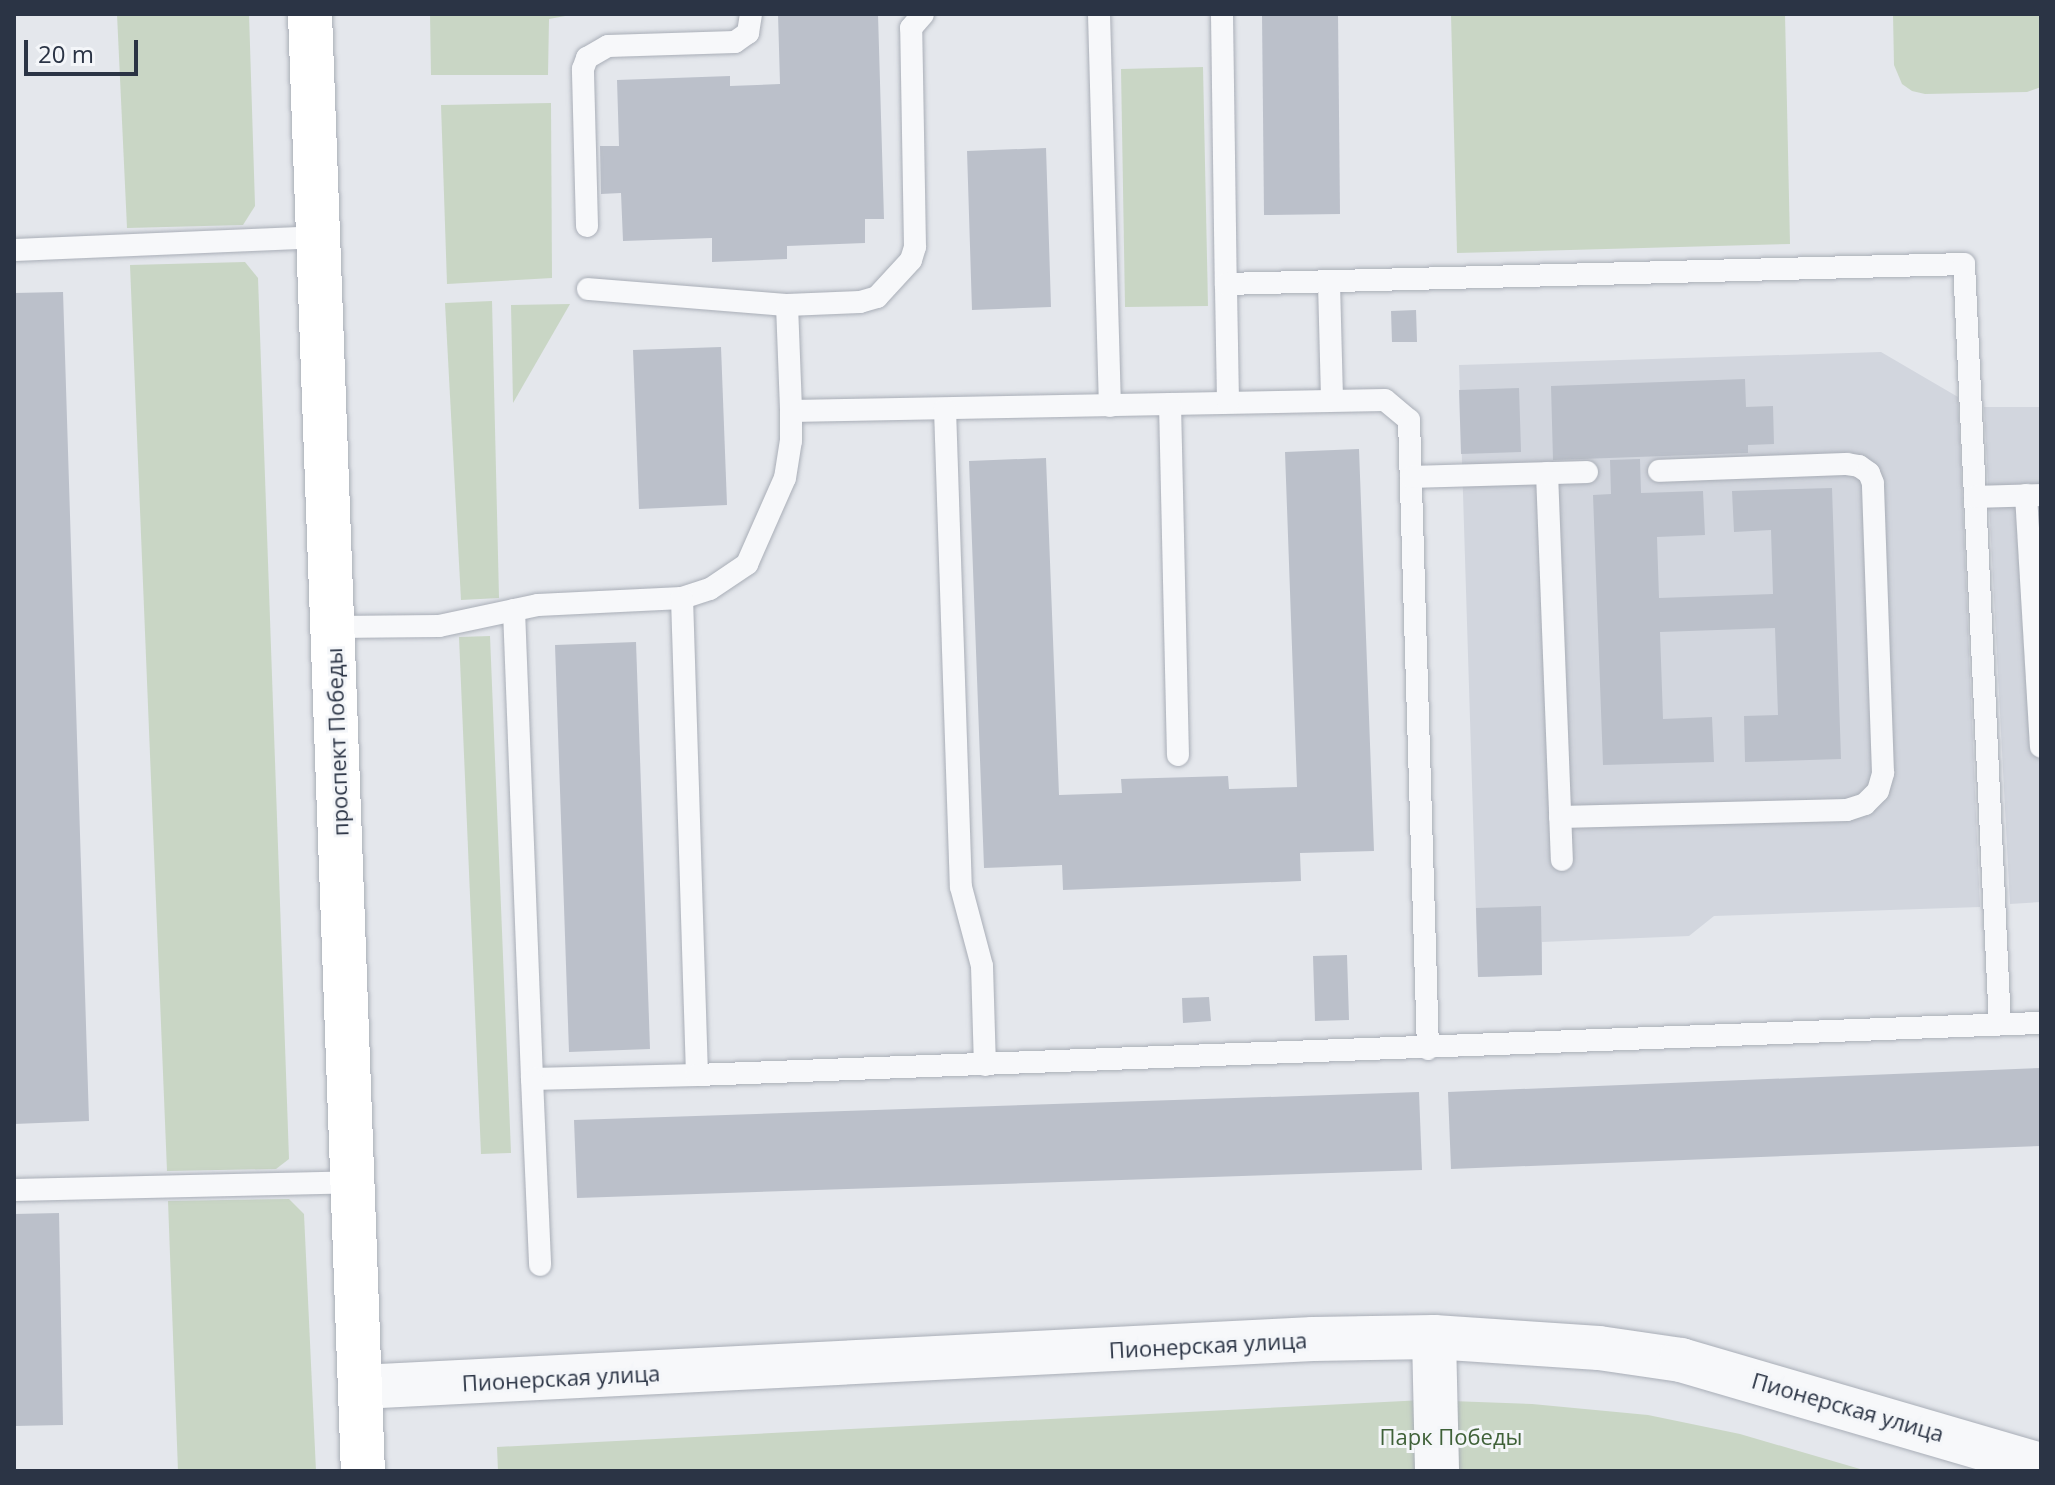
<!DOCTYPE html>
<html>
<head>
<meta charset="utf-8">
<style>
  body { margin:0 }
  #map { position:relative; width:2055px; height:1485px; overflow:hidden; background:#e4e7ec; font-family:"Open Sans",sans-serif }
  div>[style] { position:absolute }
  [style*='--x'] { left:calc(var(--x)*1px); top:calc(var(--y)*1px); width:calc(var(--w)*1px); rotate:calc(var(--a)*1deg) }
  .built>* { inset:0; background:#d2d6de }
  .green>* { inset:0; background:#c9d6c5 }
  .building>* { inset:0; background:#bbc0ca }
  .roads { filter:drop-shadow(0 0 2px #a9aeb7) drop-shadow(0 0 2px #a9aeb7) }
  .lane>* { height:22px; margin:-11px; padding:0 11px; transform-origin:11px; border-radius:11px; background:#f7f8fa }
  .street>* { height:44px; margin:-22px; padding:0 22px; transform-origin:22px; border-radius:22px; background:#f7f8fa }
  .secondary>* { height:44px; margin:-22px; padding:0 22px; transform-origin:22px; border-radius:22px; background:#fff }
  span { translate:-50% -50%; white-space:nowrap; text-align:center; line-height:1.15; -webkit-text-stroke:6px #f4f6f9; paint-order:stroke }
  .street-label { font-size:22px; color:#2b3445 }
  .park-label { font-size:22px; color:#3f6138 }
  .frame { position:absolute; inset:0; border:16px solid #2b3445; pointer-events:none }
  .scale { position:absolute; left:24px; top:40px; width:114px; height:36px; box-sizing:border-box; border:4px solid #2b3445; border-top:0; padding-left:10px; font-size:24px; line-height:28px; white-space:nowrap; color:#2b3445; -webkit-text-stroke:6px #f4f6f9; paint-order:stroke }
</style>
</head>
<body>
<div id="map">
  <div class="built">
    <i style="clip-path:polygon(1881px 352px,1958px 397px,1980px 907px,1714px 916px,1689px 936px,1542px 942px,1542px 975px,1478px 977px,1459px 365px)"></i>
    <i style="clip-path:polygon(1984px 407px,2041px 407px,2041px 902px,2010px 904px)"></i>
  </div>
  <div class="green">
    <i style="clip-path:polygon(117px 14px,249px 14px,255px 206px,243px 225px,127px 228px)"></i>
    <i style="clip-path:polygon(430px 14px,576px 14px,549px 19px,548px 75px,431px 75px)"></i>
    <i style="clip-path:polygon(1451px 14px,1785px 14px,1790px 244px,1457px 253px)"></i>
    <i style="clip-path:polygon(1893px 14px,2041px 14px,2041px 87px,2027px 92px,1925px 94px,1912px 91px,1902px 84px,1894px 65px)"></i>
    <i style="clip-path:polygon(1203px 67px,1208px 306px,1125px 307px,1121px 69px)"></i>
    <i style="clip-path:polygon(551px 103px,552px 278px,447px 284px,441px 105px)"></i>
    <i style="clip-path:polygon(245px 262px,258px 278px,289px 1159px,276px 1169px,167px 1171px,130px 265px)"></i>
    <i style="clip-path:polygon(492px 301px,499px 598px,461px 600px,445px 303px)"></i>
    <i style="clip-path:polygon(570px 304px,513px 403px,511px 305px)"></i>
    <i style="clip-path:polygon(490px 636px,511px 1153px,481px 1154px,459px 637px)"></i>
    <i style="clip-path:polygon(289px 1199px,304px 1214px,316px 1471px,178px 1471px,168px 1201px)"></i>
    <i style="clip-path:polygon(1424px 1400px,1532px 1404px,1648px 1415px,1740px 1434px,1867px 1471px,498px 1471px,497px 1447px)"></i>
  </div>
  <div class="building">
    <i style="clip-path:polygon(778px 14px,878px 14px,884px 219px,865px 219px,865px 243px,787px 246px,787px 259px,712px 262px,712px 238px,623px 241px,621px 193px,601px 194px,600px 146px,619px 146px,617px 80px,730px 76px,730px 86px,780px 84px)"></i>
    <i style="clip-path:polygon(1262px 14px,1338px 14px,1340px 214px,1264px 215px)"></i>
    <i style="clip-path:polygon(1046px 148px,1051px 307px,972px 310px,967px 151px)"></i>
    <i style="clip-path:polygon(63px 292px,89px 1121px,14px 1124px,14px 293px)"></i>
    <i style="clip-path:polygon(1416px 310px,1417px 342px,1392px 342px,1391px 311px)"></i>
    <i style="clip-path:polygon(721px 347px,727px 505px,639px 509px,633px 350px)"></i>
    <i style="clip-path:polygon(1745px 379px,1746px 407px,1773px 406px,1774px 444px,1748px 445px,1748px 453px,1553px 460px,1551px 386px)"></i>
    <i style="clip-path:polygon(1519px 388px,1521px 452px,1461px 454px,1459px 390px)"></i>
    <i style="clip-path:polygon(1359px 449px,1374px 851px,1300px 853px,1301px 881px,1063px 890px,1062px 865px,984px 868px,969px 461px,1046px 458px,1059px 795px,1122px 793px,1121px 779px,1228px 776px,1229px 789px,1297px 787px,1285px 452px)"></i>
    <i style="clip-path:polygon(1640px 459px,1641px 493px,1703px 491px,1705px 535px,1657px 537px,1659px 598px,1773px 594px,1771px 530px,1734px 532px,1732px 491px,1832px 488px,1841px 759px,1745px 762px,1744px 716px,1778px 715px,1775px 628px,1660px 632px,1663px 719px,1712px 717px,1714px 762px,1603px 765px,1593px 495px,1611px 494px,1610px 460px)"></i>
    <i style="clip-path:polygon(636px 642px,650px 1049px,569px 1052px,555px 645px)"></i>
    <i style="clip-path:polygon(1541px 906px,1542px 975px,1478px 977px,1476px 908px)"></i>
    <i style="clip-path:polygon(1347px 955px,1349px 1020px,1315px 1021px,1313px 956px)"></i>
    <i style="clip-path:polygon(1209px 997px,1211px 1021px,1183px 1023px,1182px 998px)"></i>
    <i style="clip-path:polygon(2041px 1068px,2041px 1146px,1451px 1169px,1448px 1092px)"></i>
    <i style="clip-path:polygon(1419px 1092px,1422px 1170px,577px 1198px,574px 1120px)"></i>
    <i style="clip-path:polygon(59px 1213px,63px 1425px,14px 1426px,14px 1214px)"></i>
  </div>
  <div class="roads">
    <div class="lane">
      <i style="--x:1099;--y:14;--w:392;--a:88.4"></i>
      <i style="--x:1222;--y:14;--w:270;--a:89.2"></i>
      <i style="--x:587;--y:226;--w:157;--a:-91.5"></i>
      <i style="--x:583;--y:69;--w:12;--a:-70"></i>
      <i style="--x:587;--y:58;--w:24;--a:-30"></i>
      <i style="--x:608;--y:46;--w:127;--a:-1.8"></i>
      <i style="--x:735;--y:42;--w:16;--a:-35"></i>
      <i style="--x:748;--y:33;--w:19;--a:-81"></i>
      <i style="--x:14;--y:250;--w:304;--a:-2.4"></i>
      <i style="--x:1329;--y:283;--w:117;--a:88.5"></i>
      <i style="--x:588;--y:289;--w:200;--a:4.6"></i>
      <i style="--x:787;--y:305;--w:106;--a:87.8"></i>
      <i style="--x:791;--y:411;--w:594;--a:-1.06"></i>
      <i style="--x:1385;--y:400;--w:31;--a:40"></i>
      <i style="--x:1409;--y:420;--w:629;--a:88.27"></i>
      <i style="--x:787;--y:305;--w:73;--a:-2.4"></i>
      <i style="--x:860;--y:302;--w:18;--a:-16"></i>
      <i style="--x:877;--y:297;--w:50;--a:-47.4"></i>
      <i style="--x:911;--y:260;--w:14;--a:-73"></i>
      <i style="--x:915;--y:247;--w:219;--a:-91"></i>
      <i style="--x:911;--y:28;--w:18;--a:-49"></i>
      <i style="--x:1228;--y:402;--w:118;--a:-91"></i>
      <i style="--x:1226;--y:284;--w:738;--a:-1.55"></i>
      <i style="--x:1964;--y:264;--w:761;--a:87.29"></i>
      <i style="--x:1170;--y:404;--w:351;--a:88.7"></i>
      <i style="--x:945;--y:409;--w:478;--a:88.1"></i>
      <i style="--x:961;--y:887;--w:82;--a:75.1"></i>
      <i style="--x:982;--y:966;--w:99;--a:88.3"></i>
      <i style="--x:1547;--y:473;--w:387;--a:87.8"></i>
      <i style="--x:1411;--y:477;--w:176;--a:-1.6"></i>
      <i style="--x:2026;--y:495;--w:252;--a:86.6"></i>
      <i style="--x:1975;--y:497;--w:66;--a:-1.7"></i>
      <i style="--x:682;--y:598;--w:29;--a:-18"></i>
      <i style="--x:710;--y:589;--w:45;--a:-34"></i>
      <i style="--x:747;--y:564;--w:94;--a:-66.2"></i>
      <i style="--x:785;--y:478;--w:37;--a:-81"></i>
      <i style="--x:791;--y:441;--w:30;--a:-90"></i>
      <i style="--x:514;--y:610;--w:469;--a:87.8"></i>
      <i style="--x:532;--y:1079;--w:165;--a:-1.4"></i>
      <i style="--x:333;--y:627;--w:106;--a:-0.5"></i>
      <i style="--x:439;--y:626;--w:101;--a:-12"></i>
      <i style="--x:538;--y:605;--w:144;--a:-2.8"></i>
      <i style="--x:682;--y:598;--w:477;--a:88.2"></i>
      <i style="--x:697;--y:1075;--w:1345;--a:-2.22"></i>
      <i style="--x:1560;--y:817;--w:287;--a:-1.4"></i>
      <i style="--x:1847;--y:810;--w:19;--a:-18"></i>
      <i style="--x:1865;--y:804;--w:18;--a:-45"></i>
      <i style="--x:1878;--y:791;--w:19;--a:-74"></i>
      <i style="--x:1883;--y:773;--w:290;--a:-92"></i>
      <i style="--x:1873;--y:483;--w:11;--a:-112"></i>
      <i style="--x:1869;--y:473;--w:12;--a:-145"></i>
      <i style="--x:1859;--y:466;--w:12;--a:-171"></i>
      <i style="--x:1847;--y:464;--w:188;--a:177.9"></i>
      <i style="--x:532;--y:1079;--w:186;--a:87.5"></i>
      <i style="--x:14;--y:1190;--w:340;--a:-1.3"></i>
    </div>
    <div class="street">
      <i style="--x:1434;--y:1337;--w:134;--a:88.7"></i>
      <i style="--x:360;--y:1387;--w:954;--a:-2.88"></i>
      <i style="--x:1313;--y:1339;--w:121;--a:-0.9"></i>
      <i style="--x:1434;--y:1337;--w:165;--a:3.8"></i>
      <i style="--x:1599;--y:1348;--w:83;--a:8.3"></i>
      <i style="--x:1681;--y:1360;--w:375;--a:16.3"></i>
    </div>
    <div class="secondary">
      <i style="--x:310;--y:14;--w:1458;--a:87.92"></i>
    </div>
  </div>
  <div class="street-label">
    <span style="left:337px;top:742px;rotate:-92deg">проспект Победы</span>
    <span style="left:1208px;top:1345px;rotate:-3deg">Пионерская улица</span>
    <span style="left:561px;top:1378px;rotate:-3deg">Пионерская улица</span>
    <span style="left:1848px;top:1407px;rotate:16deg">Пионерская улица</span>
  </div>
  <div class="park-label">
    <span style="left:1451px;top:1437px">Парк Победы</span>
  </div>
  <div class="frame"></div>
  <div class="scale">20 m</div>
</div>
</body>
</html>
